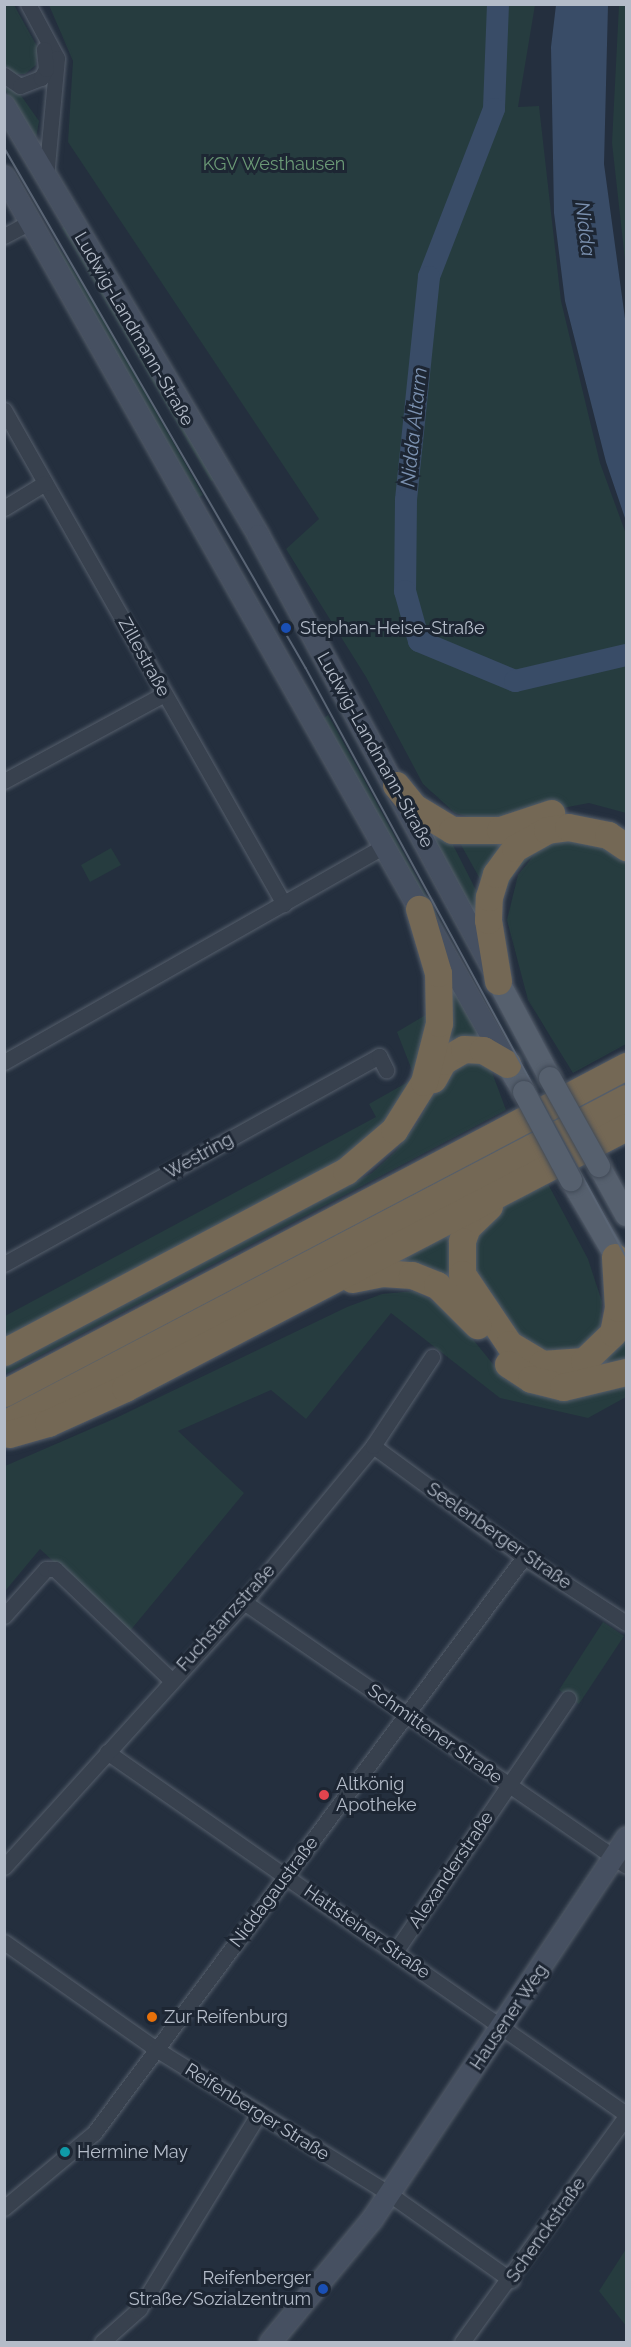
<!DOCTYPE html>
<html>
<head>
<meta charset="utf-8">
<style>
  body { margin:0 }
  #map { position:relative; width:631px; height:2347px; overflow:hidden; background:#242f3e; font-family:Raleway,sans-serif }
  div>[style] { position:absolute }
  [style*='--x'] { left:calc(var(--x)*1px); top:calc(var(--y)*1px); width:calc(var(--w)*1px); rotate:calc(var(--a)*1deg) }
  .green>* { inset:0; background:#263c3f }
  .water>* { inset:0; background:#394c67 }
  .river>* { height:22px; margin:-11px; padding:0 11px; transform-origin:11px; border-radius:11px; background:#394c67 }
  .roads { filter:drop-shadow(0 0 2px #565f6c) drop-shadow(0 0 2px #565f6c) }
  .minor>* { height:15px; margin:-7.5px; padding:0 7.5px; transform-origin:7.5px; border-radius:7.5px; background:#38414e }
  .secondary>* { height:21px; margin:-10.5px; padding:0 10.5px; transform-origin:10.5px; border-radius:10.5px; background:#465061 }
  .primary>* { height:22px; margin:-11px; padding:0 11px; transform-origin:11px; border-radius:11px; background:#56606e }
  .motorway>* { height:27px; margin:-13.5px; padding:0 13.5px; transform-origin:13.5px; border-radius:13.5px; background:#746855 }
  .tram>* { height:1.5px; margin:-0.75px; padding:0 0.75px; transform-origin:0.75px; border-radius:0.75px; background:#5a6575 }
  .bridges { filter:drop-shadow(0 0 2px #414a57) drop-shadow(0 0 2px #414a57) }
  .primary-bridge>* { height:22px; margin:-11px; padding:0 11px; transform-origin:11px; border-radius:11px; background:#56606e }
  .dots>* { width:16px; height:16px; translate:-50% -50%; box-sizing:border-box; border:3px solid #1d2633; border-radius:50% }
  span { translate:-50% -50%; white-space:nowrap; text-align:center; line-height:1.15; -webkit-text-stroke:6px #1d2633; paint-order:stroke }
  .park-label { font-size:18px; color:#6b9a76 }
  .street-label { font-size:18px; color:#b4bcc9 }
  .poi-label { font-size:18px; color:#b4bcc9 }
  .left { translate:0 -50%; text-align:left }
  .right { translate:-100% -50%; text-align:right }
  .water-label { font-size:20px; color:#7c92b1; font-style:italic }
  .frame { position:absolute; inset:0; border:6px solid #b4bcc9; pointer-events:none }
</style>
</head>
<body>
<div id="map">
  <div class="green">
    <i style="clip-path:polygon(626px 4px,626px 269px,612px 143px,619px 5px)"></i>
    <i style="clip-path:polygon(5px 5px,14px 5px,38px 48px,36px 65px,25px 74px,13px 74px,5px 64px)"></i>
    <i style="clip-path:polygon(49px 5px,535px 5px,518px 107px,539px 106px,561px 301px,600px 463px,626px 534px,626px 813px,589px 803px,488px 822px,455px 813px,423px 784px,366px 677px,286px 549px,319px 519px,68px 142px,73px 61px)"></i>
    <i style="clip-path:polygon(4px 88px,17px 90px,39px 121px,36px 138px)"></i>
    <i style="clip-path:polygon(68px 225px,216px 479px,211px 481px,62px 228px)"></i>
    <i style="clip-path:polygon(55px 241px,97px 308px,203px 495px,199px 497px,51px 243px)"></i>
    <i style="clip-path:polygon(328px 715px,362px 776px,445px 930px,399px 856px,324px 718px)"></i>
    <i style="clip-path:polygon(570px 820px,485px 888px,460px 843px)"></i>
    <i style="clip-path:polygon(423px 823px,449px 837px,482px 902px,484px 936px)"></i>
    <i style="clip-path:polygon(576px 837px,615px 851px,626px 860px,626px 1044px,573px 1073px,528px 1000px,507px 920px,518px 875px,535px 854px,516px 871px,500px 898px,503px 881px,531px 847px)"></i>
    <i style="clip-path:polygon(111px 848px,121px 865px,90px 882px,81px 865px)"></i>
    <i style="clip-path:polygon(444px 974px,492px 1050px,444px 1054px)"></i>
    <i style="clip-path:polygon(434px 1010px,424px 1071px,415px 1091px,385px 1134px,354px 1162px,5px 1348px,5px 1316px,376px 1117px,369px 1104px,415px 1078px,397px 1032px)"></i>
    <i style="clip-path:polygon(469px 1058px,490px 1067px,506px 1110px,5px 1374px,5px 1366px,372px 1173px,396px 1151px,420px 1119px,446px 1066px)"></i>
    <i style="clip-path:polygon(548px 1184px,588px 1259px,602px 1302px,600px 1331px,589px 1346px,551px 1355px,520px 1341px,474px 1277px,470px 1247px,477px 1229px,503px 1205px)"></i>
    <i style="clip-path:polygon(462px 1223px,454px 1257px,461px 1284px,492px 1330px,519px 1359px,543px 1370px,576px 1368px,605px 1352px,621px 1327px,626px 1331px,626px 1363px,574px 1377px,537px 1373px,509px 1356px,443px 1281px,419px 1270px,385px 1267px)"></i>
    <i style="clip-path:polygon(415px 1291px,450px 1311px,505px 1379px,544px 1397px,577px 1398px,626px 1382px,626px 1397px,588px 1418px,500px 1398px,391px 1313px,306px 1419px,271px 1390px,178px 1431px,244px 1493px,129px 1632px,40px 1549px,5px 1591px,5px 1466px,116px 1418px,347px 1307px,382px 1294px)"></i>
    <i style="clip-path:polygon(603px 1622px,624px 1636px,579px 1704px,559px 1690px)"></i>
    <i style="clip-path:polygon(626px 2249px,626px 2326px,599px 2291px)"></i>
  </div>
  <div class="water">
    <i style="clip-path:polygon(556px 5px,608px 5px,604px 164px,626px 326px,626px 521px,606px 462px,565px 301px,554px 213px,551px 47px)"></i>
  </div>
  <div class="river">
    <i style="--x:498;--y:4;--w:105;--a:92.2"></i>
    <i style="--x:494;--y:109;--w:180;--a:111.2"></i>
    <i style="--x:429;--y:277;--w:224;--a:95.9"></i>
    <i style="--x:406;--y:500;--w:91;--a:90.6"></i>
    <i style="--x:405;--y:591;--w:52;--a:74.4"></i>
    <i style="--x:419;--y:641;--w:104;--a:22.6"></i>
    <i style="--x:515;--y:681;--w:114;--a:-13.2"></i>
  </div>
  <div class="roads">
    <div class="minor">
      <i style="--x:28;--y:4;--w:61;--a:61.8"></i>
      <i style="--x:57;--y:58;--w:119;--a:95.3"></i>
      <i style="--x:4;--y:75;--w:19;--a:35"></i>
      <i style="--x:20;--y:86;--w:22;--a:-21"></i>
      <i style="--x:41;--y:78;--w:10;--a:-61"></i>
      <i style="--x:46;--y:69;--w:20;--a:-96"></i>
      <i style="--x:4;--y:236;--w:32;--a:-28"></i>
      <i style="--x:4;--y:410;--w:568;--a:60.46"></i>
      <i style="--x:4;--y:508;--w:48;--a:-31.4"></i>
      <i style="--x:4;--y:781;--w:182;--a:-28.5"></i>
      <i style="--x:4;--y:1062;--w:436;--a:-29.6"></i>
      <i style="--x:4;--y:1264;--w:429;--a:-29"></i>
      <i style="--x:379;--y:1056;--w:16;--a:63"></i>
      <i style="--x:373;--y:1446;--w:187;--a:36.3"></i>
      <i style="--x:524;--y:1557;--w:121;--a:32.9"></i>
      <i style="--x:244;--y:1602;--w:464;--a:34.6"></i>
      <i style="--x:4;--y:1616;--w:63;--a:-48.2"></i>
      <i style="--x:46;--y:1569;--w:9;--a:0"></i>
      <i style="--x:55;--y:1569;--w:159;--a:43.7"></i>
      <i style="--x:107;--y:1752;--w:633;--a:34.9"></i>
      <i style="--x:4;--y:1867;--w:358;--a:-47.8"></i>
      <i style="--x:244;--y:1602;--w:202;--a:-50.4"></i>
      <i style="--x:373;--y:1446;--w:107;--a:-56.5"></i>
      <i style="--x:4;--y:1942;--w:186;--a:35.1"></i>
      <i style="--x:156;--y:2049;--w:273;--a:31.8"></i>
      <i style="--x:388;--y:2193;--w:151;--a:35.3"></i>
      <i style="--x:395;--y:1952;--w:307;--a:-55.7"></i>
      <i style="--x:4;--y:2208;--w:117;--a:-39.8"></i>
      <i style="--x:94;--y:2133;--w:719;--a:-53.26"></i>
      <i style="--x:102;--y:2342;--w:50;--a:-41.7"></i>
      <i style="--x:139;--y:2309;--w:230;--a:-58.5"></i>
      <i style="--x:462;--y:2342;--w:279;--a:-54"></i>
    </div>
    <div class="secondary">
      <i style="--x:4;--y:105;--w:499;--a:59.4"></i>
      <i style="--x:258;--y:535;--w:490;--a:61.6"></i>
      <i style="--x:4;--y:176;--w:1021;--a:60.47"></i>
      <i style="--x:270;--y:2342;--w:158;--a:-50.4"></i>
      <i style="--x:371;--y:2220;--w:460;--a:-56.3"></i>
    </div>
    <div class="primary">
      <i style="--x:498;--y:981;--w:110;--a:61.8"></i>
      <i style="--x:507;--y:1064;--w:33;--a:59"></i>
      <i style="--x:599;--y:1166;--w:56;--a:61.1"></i>
      <i style="--x:571;--y:1180;--w:107;--a:59.6"></i>
    </div>
    <div class="motorway">
      <i style="--x:396;--y:785;--w:28;--a:51"></i>
      <i style="--x:414;--y:807;--w:44;--a:31.2"></i>
      <i style="--x:452;--y:830;--w:48;--a:0"></i>
      <i style="--x:500;--y:830;--w:54;--a:-18.4"></i>
      <i style="--x:498;--y:981;--w:62;--a:-99.3"></i>
      <i style="--x:488;--y:920;--w:23;--a:-88"></i>
      <i style="--x:489;--y:897;--w:24;--a:-73"></i>
      <i style="--x:496;--y:874;--w:32;--a:-54"></i>
      <i style="--x:515;--y:848;--w:37;--a:-29"></i>
      <i style="--x:547;--y:830;--w:21;--a:-8"></i>
      <i style="--x:568;--y:827;--w:41;--a:11.3"></i>
      <i style="--x:608;--y:835;--w:22;--a:34"></i>
      <i style="--x:433;--y:1079;--w:21;--a:-61"></i>
      <i style="--x:443;--y:1061;--w:24;--a:-30"></i>
      <i style="--x:464;--y:1049;--w:19;--a:3"></i>
      <i style="--x:483;--y:1050;--w:28;--a:30"></i>
      <i style="--x:489;--y:1206;--w:30;--a:136"></i>
      <i style="--x:467;--y:1227;--w:15;--a:110"></i>
      <i style="--x:462;--y:1241;--w:33;--a:90"></i>
      <i style="--x:462;--y:1274;--w:84;--a:56.1"></i>
      <i style="--x:509;--y:1344;--w:39;--a:31"></i>
      <i style="--x:542;--y:1364;--w:42;--a:-4.1"></i>
      <i style="--x:584;--y:1361;--w:40;--a:-44"></i>
      <i style="--x:613;--y:1333;--w:25;--a:-79"></i>
      <i style="--x:618;--y:1308;--w:51;--a:-93.4"></i>
      <i style="--x:352;--y:1279;--w:31;--a:-11"></i>
      <i style="--x:382;--y:1273;--w:30;--a:4"></i>
      <i style="--x:412;--y:1275;--w:27;--a:22"></i>
      <i style="--x:437;--y:1285;--w:57;--a:45"></i>
      <i style="--x:4;--y:1352;--w:387;--a:-27.9"></i>
      <i style="--x:346;--y:1171;--w:63;--a:-40.5"></i>
      <i style="--x:394;--y:1130;--w:57;--a:-58"></i>
      <i style="--x:424;--y:1082;--w:61;--a:-75.7"></i>
      <i style="--x:439;--y:1023;--w:50;--a:-91.1"></i>
      <i style="--x:438;--y:973;--w:67;--a:-106.5"></i>
      <i style="--x:508;--y:1364;--w:27;--a:33"></i>
      <i style="--x:531;--y:1379;--w:33;--a:14"></i>
      <i style="--x:563;--y:1387;--w:65;--a:-13.4"></i>
      <i style="--x:4;--y:1393;--w:703;--a:-27.73"></i>
      <i style="--x:4;--y:1424;--w:702;--a:-27.66"></i>
      <i style="--x:9;--y:1434;--w:41;--a:-15.8"></i>
      <i style="--x:48;--y:1423;--w:85;--a:-24.4"></i>
      <i style="--x:125;--y:1388;--w:565;--a:-27.52"></i>
    </div>
  </div>
  <div class="tram">
    <i style="--x:4;--y:147;--w:602;--a:59.9"></i>
    <i style="--x:306;--y:668;--w:669;--a:61.44"></i>
  </div>
  <div class="bridges">
    <div class="primary-bridge">
      <i style="--x:550;--y:1078;--w:101;--a:60.9"></i>
      <i style="--x:524;--y:1092;--w:100;--a:61.9"></i>
    </div>
  </div>
  <div class="dots">
    <i style="left:286px;top:628px;background:#1a4fb4"></i>
    <i style="left:324px;top:1795px;background:#e0444e"></i>
    <i style="left:152px;top:2017px;background:#e8710a"></i>
    <i style="left:65px;top:2152px;background:#0f9aa8"></i>
    <i style="left:323px;top:2289px;background:#1a4fb4"></i>
  </div>
  <div class="park-label">
    <span style="left:274px;top:164px">KGV Westhausen</span>
  </div>
  <div class="street-label">
    <span style="left:134px;top:329px;rotate:60deg">Ludwig-Landmann-Straße</span>
    <span style="left:144px;top:657px;rotate:61deg">Zillestraße</span>
    <span style="left:375px;top:750px;rotate:61deg">Ludwig-Landmann-Straße</span>
    <span style="left:199px;top:1156px;rotate:-29deg">Westring</span>
    <span style="left:499px;top:1536px;rotate:35deg">Seelenberger Straße</span>
    <span style="left:226px;top:1618px;rotate:-48deg">Fuchstanzstraße</span>
    <span style="left:435px;top:1734px;rotate:35deg">Schmittener Straße</span>
    <span style="left:451px;top:1870px;rotate:-56deg">Alexanderstraße</span>
    <span style="left:274px;top:1892px;rotate:-53deg">Niddagaustraße</span>
    <span style="left:367px;top:1932px;rotate:35deg">Hattsteiner Straße</span>
    <span style="left:509px;top:2017px;rotate:-56deg">Hausener Weg</span>
    <span style="left:257px;top:2112px;rotate:32deg">Reifenberger Straße</span>
    <span style="left:546px;top:2230px;rotate:-55deg">Schenckstraße</span>
  </div>
  <div class="poi-label">
    <span class="left" style="left:300px;top:628px">Stephan-Heise-Straße</span>
    <span class="left" style="left:336px;top:1795px">Altkönig<br>Apotheke</span>
    <span class="left" style="left:164px;top:2017px">Zur Reifenburg</span>
    <span class="left" style="left:77px;top:2152px">Hermine May</span>
    <span class="right" style="left:311px;top:2289px">Reifenberger<br>Straße/Sozialzentrum</span>
  </div>
  <div class="water-label">
    <span style="left:585px;top:229px;rotate:83deg">Nidda</span>
    <span style="left:414px;top:427px;rotate:-84deg">Nidda Altarm</span>
  </div>
  <div class="frame"></div>
</div>
</body>
</html>
